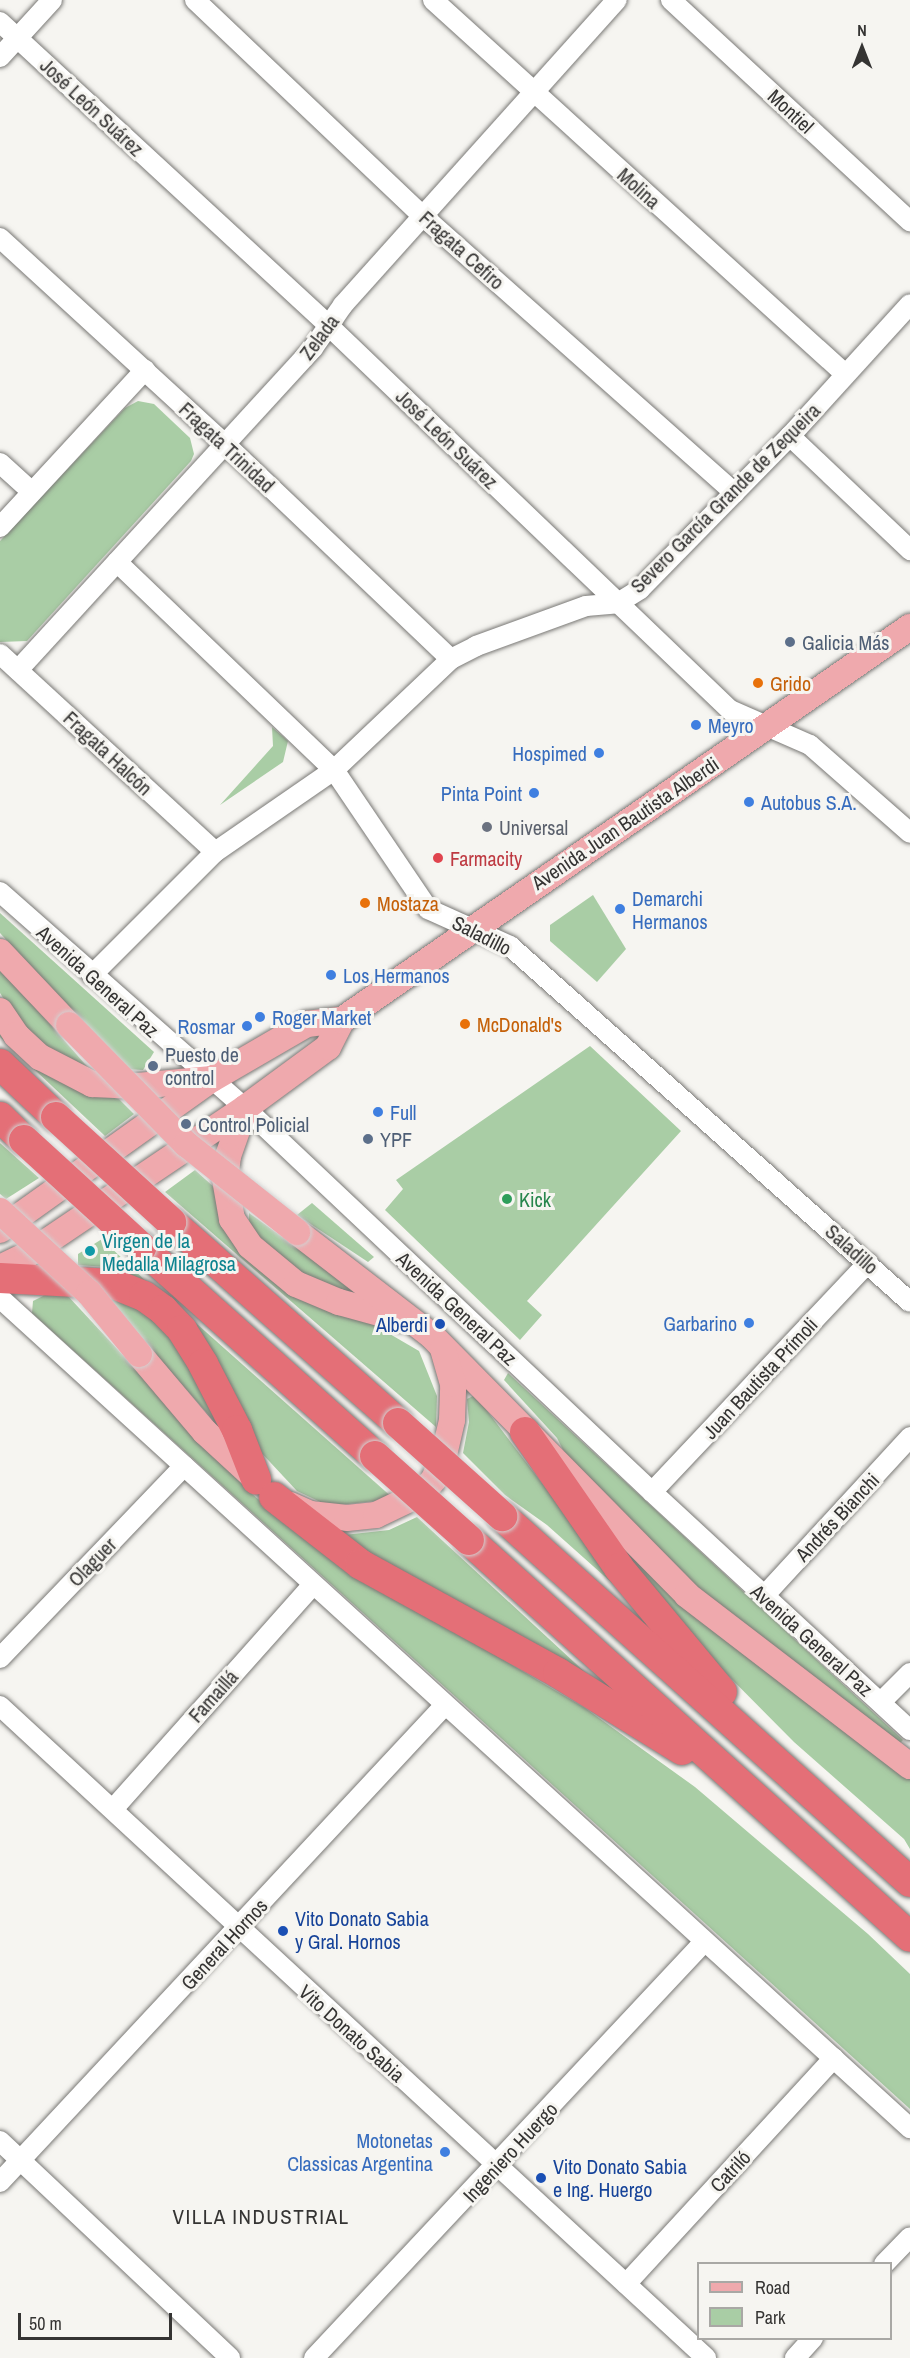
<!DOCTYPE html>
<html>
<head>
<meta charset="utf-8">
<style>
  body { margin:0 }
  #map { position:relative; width:910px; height:2358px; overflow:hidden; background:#f6f5f1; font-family:"Archivo Narrow",sans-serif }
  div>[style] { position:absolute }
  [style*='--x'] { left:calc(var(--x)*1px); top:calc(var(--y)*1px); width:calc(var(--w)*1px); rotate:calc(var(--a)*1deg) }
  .green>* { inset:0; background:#a9cda5 }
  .roads { filter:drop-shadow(0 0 2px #797875) drop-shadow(0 0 2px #797875) }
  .minor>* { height:20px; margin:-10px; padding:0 10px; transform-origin:10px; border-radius:10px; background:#fff }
  .major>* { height:26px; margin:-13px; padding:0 13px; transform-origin:13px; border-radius:13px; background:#efa9ad }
  .highway>* { height:30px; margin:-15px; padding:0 15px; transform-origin:15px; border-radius:15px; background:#e46f77 }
  .bridges { filter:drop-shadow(0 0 2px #d3d2d2) drop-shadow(0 0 2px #d3d2d2) }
  .major-bridge>* { height:26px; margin:-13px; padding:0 13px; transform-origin:13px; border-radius:13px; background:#efa9ad }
  .highway-bridge>* { height:30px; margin:-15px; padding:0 15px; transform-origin:15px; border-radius:15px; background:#e46f77 }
  .dots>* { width:16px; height:16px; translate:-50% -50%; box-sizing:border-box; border:3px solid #f6f5f1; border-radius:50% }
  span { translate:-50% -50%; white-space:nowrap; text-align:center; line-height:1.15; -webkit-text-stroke:6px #f6f5f1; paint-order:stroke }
  .street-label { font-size:20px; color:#353433 }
  .service-label { font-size:20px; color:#4e5e75 }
  .left { translate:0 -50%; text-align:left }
  .food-label { font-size:20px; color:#c56008 }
  .shop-label { font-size:20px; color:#366cbe }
  .right { translate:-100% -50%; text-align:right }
  .worship-label { font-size:20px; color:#5b616d }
  .health-label { font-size:20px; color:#be3a42 }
  .leisure-label { font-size:20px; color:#27864d }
  .culture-label { font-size:20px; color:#0d838f }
  .transit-label { font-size:20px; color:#164399 }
  .neighbourhood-label { font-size:21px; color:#353433; letter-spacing:1.5px }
  .legend { position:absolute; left:697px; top:2262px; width:195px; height:78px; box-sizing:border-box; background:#f6f5f1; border:2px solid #a9a8a5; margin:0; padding:8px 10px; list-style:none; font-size:18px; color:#353433 }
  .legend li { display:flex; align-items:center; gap:12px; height:30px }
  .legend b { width:30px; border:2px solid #a9a8a5 }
  .north { position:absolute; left:832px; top:18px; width:60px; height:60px; -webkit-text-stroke:4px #f6f5f1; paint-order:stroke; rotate:0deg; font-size:16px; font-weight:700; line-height:24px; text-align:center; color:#353433 }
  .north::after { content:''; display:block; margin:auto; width:21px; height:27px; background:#353433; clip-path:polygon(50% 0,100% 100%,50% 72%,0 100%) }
  .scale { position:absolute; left:18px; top:2313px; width:154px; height:27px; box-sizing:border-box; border:3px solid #353433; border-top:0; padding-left:8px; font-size:18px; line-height:21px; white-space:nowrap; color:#353433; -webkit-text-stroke:4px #f6f5f1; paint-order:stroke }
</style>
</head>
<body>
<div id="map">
  <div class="green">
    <i style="clip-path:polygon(138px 401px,154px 404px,190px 438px,194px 454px,191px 461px,27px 641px,0 642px,0 541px,125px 408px)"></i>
    <i style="clip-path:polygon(272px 727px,288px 741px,283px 762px,220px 805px,273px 746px)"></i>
    <i style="clip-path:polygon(593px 895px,626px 949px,597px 982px,550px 941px,550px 925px)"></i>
    <i style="clip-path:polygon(0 913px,154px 1052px,143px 1070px,125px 1069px,0 933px)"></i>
    <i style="clip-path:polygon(0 968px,93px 1073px,67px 1064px,20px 1024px,0 993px)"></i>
    <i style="clip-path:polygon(0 1029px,92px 1093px,119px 1099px,134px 1114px,105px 1136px,0 1037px)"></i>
    <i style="clip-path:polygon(590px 1046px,681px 1131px,527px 1301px,542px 1315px,520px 1340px,385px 1210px,403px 1189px,396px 1180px)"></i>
    <i style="clip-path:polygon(0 1143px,39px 1178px,6px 1199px,0 1194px)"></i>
    <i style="clip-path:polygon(195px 1170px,215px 1188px,232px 1242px,419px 1351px,437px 1396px,436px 1427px,165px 1192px)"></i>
    <i style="clip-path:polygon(312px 1203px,374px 1257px,368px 1262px,297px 1215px)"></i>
    <i style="clip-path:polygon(249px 1213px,360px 1293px,357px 1297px,306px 1278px,256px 1235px,249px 1225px)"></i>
    <i style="clip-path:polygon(102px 1239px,155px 1290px,107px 1267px,78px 1265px,78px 1254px)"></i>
    <i style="clip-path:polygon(100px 1292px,150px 1314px,176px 1341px,220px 1418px,215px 1422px)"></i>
    <i style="clip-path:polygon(49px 1293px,67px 1295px,252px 1494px,328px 1556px,585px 1708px,695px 1787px,868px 1934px,910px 1974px,910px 2109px,32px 1313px,33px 1301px)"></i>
    <i style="clip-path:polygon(179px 1308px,394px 1499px,329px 1506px,297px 1491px,256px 1447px)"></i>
    <i style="clip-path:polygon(508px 1373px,903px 1740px,898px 1745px,692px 1583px,565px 1454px,557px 1438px,504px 1380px)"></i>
    <i style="clip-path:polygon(475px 1395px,630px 1599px,547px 1525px,505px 1495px,463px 1453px,469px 1422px,467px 1399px)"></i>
    <i style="clip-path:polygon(417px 1517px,588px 1675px,409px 1580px,344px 1535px,389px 1530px)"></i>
    <i style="clip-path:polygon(595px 1517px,910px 1779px,910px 1849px,904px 1839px,794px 1742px,685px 1632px)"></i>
  </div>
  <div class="roads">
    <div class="minor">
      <i style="--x:195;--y:0;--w:317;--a:43.5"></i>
      <i style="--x:425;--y:218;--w:414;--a:41.6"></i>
      <i style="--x:433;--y:0;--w:556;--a:42.23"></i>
      <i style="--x:671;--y:0;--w:326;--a:42.8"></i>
      <i style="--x:0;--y:22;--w:448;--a:42.7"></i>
      <i style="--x:329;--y:326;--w:555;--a:43.76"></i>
      <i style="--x:730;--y:710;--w:87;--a:23.6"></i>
      <i style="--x:810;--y:745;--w:133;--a:41.3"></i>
      <i style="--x:0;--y:57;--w:77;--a:-47.6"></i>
      <i style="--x:0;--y:238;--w:305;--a:42.5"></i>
      <i style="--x:225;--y:444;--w:312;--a:43.6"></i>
      <i style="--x:790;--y:436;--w:166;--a:43.5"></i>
      <i style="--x:0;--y:463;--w:43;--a:42.2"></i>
      <i style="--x:0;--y:527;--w:214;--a:-47.3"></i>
      <i style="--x:117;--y:562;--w:301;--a:43.8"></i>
      <i style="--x:334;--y:770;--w:168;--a:55.9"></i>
      <i style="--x:428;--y:909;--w:90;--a:24.3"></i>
      <i style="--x:510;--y:946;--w:535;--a:41.67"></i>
      <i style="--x:0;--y:654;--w:292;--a:42.6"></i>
      <i style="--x:18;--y:670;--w:437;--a:-47.5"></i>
      <i style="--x:313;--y:348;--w:52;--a:-55.1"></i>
      <i style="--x:343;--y:305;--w:410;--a:-48.1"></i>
      <i style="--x:0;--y:892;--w:327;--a:41.4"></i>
      <i style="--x:245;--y:1108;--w:560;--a:43.33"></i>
      <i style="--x:652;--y:1492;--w:351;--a:42.7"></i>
      <i style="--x:92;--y:975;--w:174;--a:-45"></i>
      <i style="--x:215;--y:852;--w:145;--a:-34.6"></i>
      <i style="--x:334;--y:770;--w:161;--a:-43.5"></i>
      <i style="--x:451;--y:659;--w:28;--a:-27"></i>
      <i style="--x:476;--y:646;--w:117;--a:-20"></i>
      <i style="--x:586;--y:606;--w:32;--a:-5"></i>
      <i style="--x:618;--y:603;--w:26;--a:-32"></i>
      <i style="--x:640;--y:589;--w:214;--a:-45.6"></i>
      <i style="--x:790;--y:436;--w:178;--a:-47.7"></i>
      <i style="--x:0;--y:1298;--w:1232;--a:42.37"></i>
      <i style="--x:652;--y:1492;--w:315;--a:-46.7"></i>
      <i style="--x:764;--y:1596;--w:216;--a:-47.4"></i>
      <i style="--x:0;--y:1658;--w:266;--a:-46.2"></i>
      <i style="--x:881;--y:1702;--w:41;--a:-45"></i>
      <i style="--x:0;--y:1706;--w:961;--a:42.72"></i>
      <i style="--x:114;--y:1808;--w:299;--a:-48.3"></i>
      <i style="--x:0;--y:2141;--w:316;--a:43.3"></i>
      <i style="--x:0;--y:2182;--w:652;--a:-46.99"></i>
      <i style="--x:884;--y:2264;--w:37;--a:-46"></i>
      <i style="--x:626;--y:2284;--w:307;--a:-47.4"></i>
      <i style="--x:314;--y:2358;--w:569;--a:-46.85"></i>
      <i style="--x:795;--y:2358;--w:27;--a:-48"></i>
    </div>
    <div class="major">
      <i style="--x:0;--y:952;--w:100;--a:46.6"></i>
      <i style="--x:0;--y:1011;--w:29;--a:56"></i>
      <i style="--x:16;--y:1035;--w:33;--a:43"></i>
      <i style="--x:40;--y:1057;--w:59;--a:27.4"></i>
      <i style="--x:92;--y:1084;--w:46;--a:2.5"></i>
      <i style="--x:138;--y:1086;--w:74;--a:-5.4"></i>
      <i style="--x:245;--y:1108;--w:51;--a:109.5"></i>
      <i style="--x:228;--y:1156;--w:23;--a:97"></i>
      <i style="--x:225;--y:1179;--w:41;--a:80.1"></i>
      <i style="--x:232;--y:1219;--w:32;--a:56"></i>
      <i style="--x:250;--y:1246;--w:60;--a:39.6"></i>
      <i style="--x:296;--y:1284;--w:47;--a:22.7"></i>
      <i style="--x:339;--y:1302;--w:64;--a:15.3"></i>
      <i style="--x:0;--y:1230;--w:260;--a:-35.5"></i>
      <i style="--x:212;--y:1079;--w:110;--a:-30.1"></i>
      <i style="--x:307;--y:1024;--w:35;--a:-7"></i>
      <i style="--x:297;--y:1232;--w:170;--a:37.6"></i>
      <i style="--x:432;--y:1336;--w:363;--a:45.4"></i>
      <i style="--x:687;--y:1595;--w:281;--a:37.5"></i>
      <i style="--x:0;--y:1268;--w:30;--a:-26"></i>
      <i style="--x:27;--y:1255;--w:263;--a:-34"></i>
      <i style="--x:245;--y:1108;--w:103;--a:-36.3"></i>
      <i style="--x:328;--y:1047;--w:30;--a:-63"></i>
      <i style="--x:342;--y:1020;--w:691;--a:-34.68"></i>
      <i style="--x:139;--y:1354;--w:102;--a:49.8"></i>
      <i style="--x:205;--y:1432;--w:69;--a:42.7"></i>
      <i style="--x:290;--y:1505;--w:22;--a:24"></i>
      <i style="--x:310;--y:1514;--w:37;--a:6"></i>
      <i style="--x:347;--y:1518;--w:29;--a:-6"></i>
      <i style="--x:376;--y:1515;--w:51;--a:-25.6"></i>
      <i style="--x:422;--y:1493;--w:18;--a:-49"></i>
      <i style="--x:434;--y:1479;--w:26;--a:-67"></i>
      <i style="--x:444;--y:1455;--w:36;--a:-77"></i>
      <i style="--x:452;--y:1420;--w:36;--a:-88"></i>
      <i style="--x:453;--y:1384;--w:36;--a:-106"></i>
    </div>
    <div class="highway">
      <i style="--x:0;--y:1064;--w:77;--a:43.4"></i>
      <i style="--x:0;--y:1117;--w:33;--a:44"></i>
      <i style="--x:171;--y:1222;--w:303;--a:41.5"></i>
      <i style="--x:141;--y:1247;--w:314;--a:41.8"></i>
      <i style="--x:0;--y:1278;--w:114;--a:3"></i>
      <i style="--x:114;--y:1284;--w:32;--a:22"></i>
      <i style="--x:144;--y:1296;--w:24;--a:36"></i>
      <i style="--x:163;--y:1310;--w:28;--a:46"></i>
      <i style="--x:182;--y:1330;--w:40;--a:58"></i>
      <i style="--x:203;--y:1364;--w:74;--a:62.7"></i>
      <i style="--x:237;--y:1430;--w:53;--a:68.8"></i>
      <i style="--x:525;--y:1432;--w:165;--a:55.3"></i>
      <i style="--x:619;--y:1568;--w:161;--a:50.3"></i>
      <i style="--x:274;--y:1497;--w:109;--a:37.9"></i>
      <i style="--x:360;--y:1564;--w:226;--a:28.8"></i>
      <i style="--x:558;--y:1673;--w:146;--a:31.8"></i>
      <i style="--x:502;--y:1516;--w:548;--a:41.89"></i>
      <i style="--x:469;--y:1540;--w:593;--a:41.99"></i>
    </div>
  </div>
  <div class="bridges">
    <div class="major-bridge">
      <i style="--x:69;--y:1025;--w:167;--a:45.5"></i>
      <i style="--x:186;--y:1144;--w:142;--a:38.4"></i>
      <i style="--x:0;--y:1211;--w:121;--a:42.7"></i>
      <i style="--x:89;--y:1293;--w:79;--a:50.7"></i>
    </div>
    <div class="highway-bridge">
      <i style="--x:56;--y:1117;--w:156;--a:42.4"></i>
      <i style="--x:24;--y:1140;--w:159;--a:42.4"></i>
      <i style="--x:398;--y:1423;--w:140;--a:41.8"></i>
      <i style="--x:375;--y:1456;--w:126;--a:41.8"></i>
    </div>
  </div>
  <div class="dots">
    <i style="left:790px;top:642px;background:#5c6f8a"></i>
    <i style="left:758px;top:683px;background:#e8710a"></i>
    <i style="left:696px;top:725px;background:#3f7fe0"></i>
    <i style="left:599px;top:753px;background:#3f7fe0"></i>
    <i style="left:534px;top:793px;background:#3f7fe0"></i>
    <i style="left:749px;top:802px;background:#3f7fe0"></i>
    <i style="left:487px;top:827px;background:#6b7280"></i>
    <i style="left:438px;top:858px;background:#e0444e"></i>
    <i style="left:365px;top:903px;background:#e8710a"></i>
    <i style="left:620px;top:909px;background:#3f7fe0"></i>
    <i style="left:331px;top:975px;background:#3f7fe0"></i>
    <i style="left:260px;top:1017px;background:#3f7fe0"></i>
    <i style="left:465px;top:1024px;background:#e8710a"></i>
    <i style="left:247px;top:1026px;background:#3f7fe0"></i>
    <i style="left:153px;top:1066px;background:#5c6f8a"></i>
    <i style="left:378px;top:1112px;background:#3f7fe0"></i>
    <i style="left:186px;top:1124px;background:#5c6f8a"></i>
    <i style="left:368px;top:1139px;background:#5c6f8a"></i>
    <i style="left:507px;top:1199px;background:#2e9e5b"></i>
    <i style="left:90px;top:1251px;background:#0f9aa8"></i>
    <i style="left:749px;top:1323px;background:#3f7fe0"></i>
    <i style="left:440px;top:1324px;background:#1a4fb4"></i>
    <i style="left:283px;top:1931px;background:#1a4fb4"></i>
    <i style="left:445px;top:2152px;background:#3f7fe0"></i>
    <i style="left:541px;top:2178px;background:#1a4fb4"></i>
  </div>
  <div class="street-label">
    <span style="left:92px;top:107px;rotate:43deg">José León Suárez</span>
    <span style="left:791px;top:111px;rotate:43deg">Montiel</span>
    <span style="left:639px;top:188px;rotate:42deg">Molina</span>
    <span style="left:462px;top:250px;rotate:42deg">Fragata Cefiro</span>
    <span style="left:319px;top:337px;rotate:-53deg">Zelada</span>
    <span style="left:447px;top:439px;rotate:44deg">José León Suárez</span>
    <span style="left:227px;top:447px;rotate:43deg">Fragata Trinidad</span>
    <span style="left:725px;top:498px;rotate:-45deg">Severo García Grande de Zequeira</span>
    <span style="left:108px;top:753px;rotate:43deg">Fragata Halcón</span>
    <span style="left:625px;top:823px;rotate:-34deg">Avenida Juan Bautista Alberdi</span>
    <span style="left:482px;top:935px;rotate:27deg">Saladillo</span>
    <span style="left:98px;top:981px;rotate:42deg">Avenida General Paz</span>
    <span style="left:852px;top:1249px;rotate:42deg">Saladillo</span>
    <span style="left:457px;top:1308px;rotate:43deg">Avenida General Paz</span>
    <span style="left:760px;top:1378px;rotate:-47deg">Juan Bautista Prímoli</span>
    <span style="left:837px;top:1517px;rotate:-47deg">Andrés Bianchi</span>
    <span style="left:92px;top:1562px;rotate:-46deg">Olaguer</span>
    <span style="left:812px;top:1640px;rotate:42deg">Avenida General Paz</span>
    <span style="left:213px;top:1696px;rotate:-48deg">Famaillá</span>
    <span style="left:224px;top:1944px;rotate:-47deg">General Hornos</span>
    <span style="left:352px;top:2033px;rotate:42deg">Vito Donato Sabia</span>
    <span style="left:510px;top:2152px;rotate:-47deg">Ingeniero Huergo</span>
    <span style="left:730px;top:2171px;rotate:-47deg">Catriló</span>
  </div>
  <div class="service-label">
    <span class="left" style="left:802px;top:642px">Galicia Más</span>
    <span class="left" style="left:165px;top:1066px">Puesto de<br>control</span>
    <span class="left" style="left:198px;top:1124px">Control Policial</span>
    <span class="left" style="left:380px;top:1139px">YPF</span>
  </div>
  <div class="food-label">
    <span class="left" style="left:770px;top:683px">Grido</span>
    <span class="left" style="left:377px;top:903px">Mostaza</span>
    <span class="left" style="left:477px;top:1024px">McDonald's</span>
  </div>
  <div class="shop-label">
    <span class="left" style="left:708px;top:725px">Meyro</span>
    <span class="right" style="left:587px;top:753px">Hospimed</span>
    <span class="right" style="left:522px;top:793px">Pinta Point</span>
    <span class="left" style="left:761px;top:802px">Autobus S.A.</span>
    <span class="left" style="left:632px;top:910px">Demarchi<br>Hermanos</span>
    <span class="left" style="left:343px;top:975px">Los Hermanos</span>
    <span class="left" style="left:272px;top:1017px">Roger Market</span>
    <span class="right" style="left:235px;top:1026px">Rosmar</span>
    <span class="left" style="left:390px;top:1112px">Full</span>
    <span class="right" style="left:737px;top:1323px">Garbarino</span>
    <span class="right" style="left:433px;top:2152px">Motonetas<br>Classicas Argentina</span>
  </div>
  <div class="worship-label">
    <span class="left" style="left:499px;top:827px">Universal</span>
  </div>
  <div class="health-label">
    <span class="left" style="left:450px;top:858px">Farmacity</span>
  </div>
  <div class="leisure-label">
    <span class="left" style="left:519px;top:1199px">Kick</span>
  </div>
  <div class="culture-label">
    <span class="left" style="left:102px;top:1252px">Virgen de la<br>Medalla Milagrosa</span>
  </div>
  <div class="transit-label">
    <span class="right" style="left:428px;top:1324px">Alberdi</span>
    <span class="left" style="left:295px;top:1930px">Vito Donato Sabia<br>y Gral. Hornos</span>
    <span class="left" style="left:553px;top:2178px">Vito Donato Sabia<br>e Ing. Huergo</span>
  </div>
  <div class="neighbourhood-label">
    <span style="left:261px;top:2217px">VILLA INDUSTRIAL</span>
  </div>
  <ul class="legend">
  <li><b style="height:8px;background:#efa9ad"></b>Road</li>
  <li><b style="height:16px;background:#a9cda5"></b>Park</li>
  </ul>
  <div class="north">N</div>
  <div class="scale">50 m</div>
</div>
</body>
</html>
